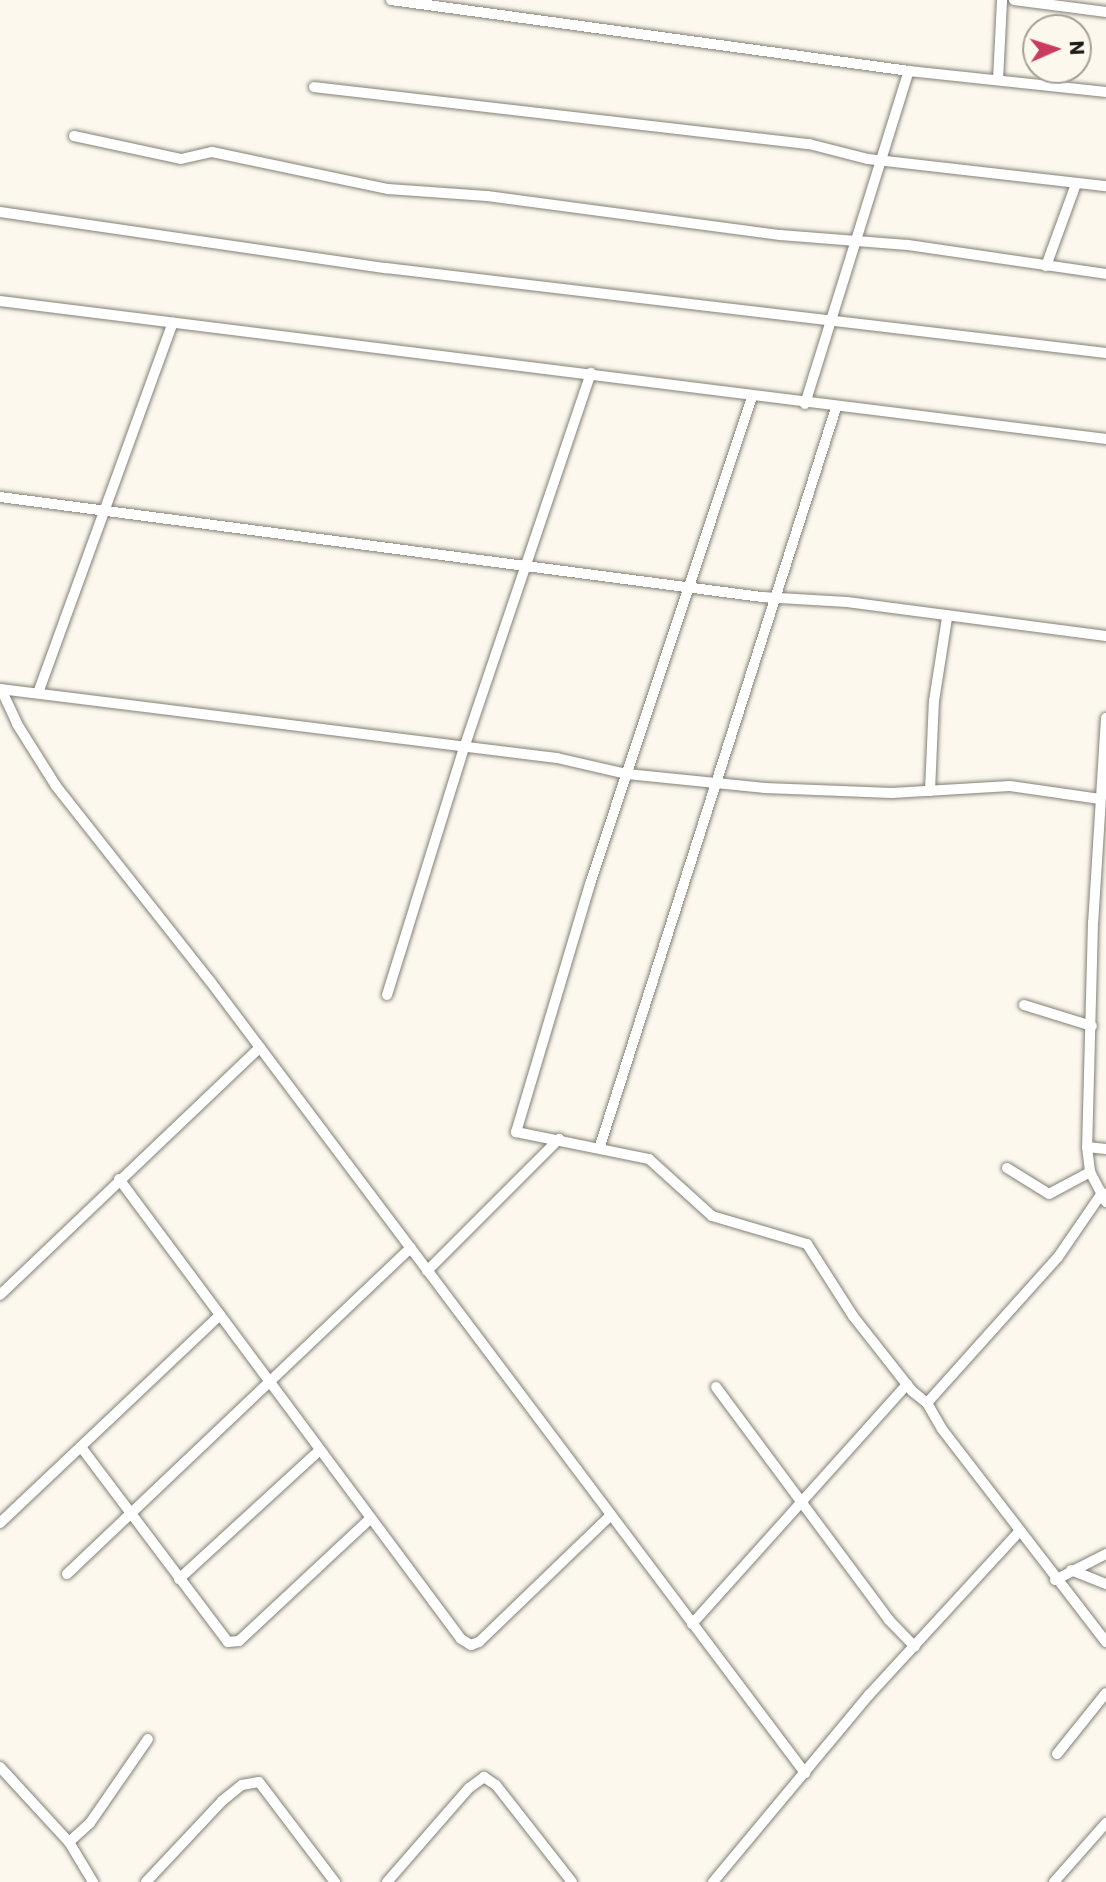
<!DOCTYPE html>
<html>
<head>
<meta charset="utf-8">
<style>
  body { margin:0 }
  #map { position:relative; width:1106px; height:1882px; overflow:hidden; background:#fcf8ee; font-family:Poppins,sans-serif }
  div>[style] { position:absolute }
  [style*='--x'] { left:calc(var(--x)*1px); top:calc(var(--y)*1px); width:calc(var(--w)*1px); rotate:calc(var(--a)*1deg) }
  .roads { filter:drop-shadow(0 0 2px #838077) drop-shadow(0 0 2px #838077) }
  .minor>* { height:10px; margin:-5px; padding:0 5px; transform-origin:5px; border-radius:5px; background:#fff }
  span { translate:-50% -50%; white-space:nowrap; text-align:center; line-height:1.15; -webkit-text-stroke:5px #fcf8ee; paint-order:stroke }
  .north { position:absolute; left:1022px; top:14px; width:70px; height:70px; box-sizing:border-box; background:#fcf8ee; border:2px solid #a3a099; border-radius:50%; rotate:87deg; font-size:19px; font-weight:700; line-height:28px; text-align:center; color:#1d1c19 }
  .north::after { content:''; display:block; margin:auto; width:24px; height:32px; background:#ca3b61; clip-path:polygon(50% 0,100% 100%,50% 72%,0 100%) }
</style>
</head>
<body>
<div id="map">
  <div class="roads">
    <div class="minor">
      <i style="--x:391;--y:0;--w:523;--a:7.8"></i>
      <i style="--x:909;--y:71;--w:198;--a:6.1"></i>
      <i style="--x:1014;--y:0;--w:93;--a:7.4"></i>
      <i style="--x:998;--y:80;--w:80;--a:-87.1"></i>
      <i style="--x:314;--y:87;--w:498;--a:6.6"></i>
      <i style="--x:809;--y:144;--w:61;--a:14.3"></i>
      <i style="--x:868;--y:159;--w:240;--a:6.5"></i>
      <i style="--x:74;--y:136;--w:109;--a:12.1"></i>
      <i style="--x:181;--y:159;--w:32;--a:-13"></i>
      <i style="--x:212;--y:152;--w:180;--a:11.9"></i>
      <i style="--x:388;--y:189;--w:99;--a:4"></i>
      <i style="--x:487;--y:196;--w:296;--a:7.6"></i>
      <i style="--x:780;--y:235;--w:128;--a:4.5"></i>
      <i style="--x:908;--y:245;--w:200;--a:8.3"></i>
      <i style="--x:0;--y:212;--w:390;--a:8.3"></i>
      <i style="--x:386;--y:268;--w:725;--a:6.73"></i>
      <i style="--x:1046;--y:266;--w:87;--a:-69.9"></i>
      <i style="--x:0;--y:301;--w:1115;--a:7.11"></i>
      <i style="--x:752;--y:397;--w:513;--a:108.4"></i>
      <i style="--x:590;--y:884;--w:259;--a:106.6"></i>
      <i style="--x:516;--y:1132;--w:136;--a:11.5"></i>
      <i style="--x:649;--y:1159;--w:85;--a:42.1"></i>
      <i style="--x:712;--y:1216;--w:99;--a:16.4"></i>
      <i style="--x:807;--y:1244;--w:85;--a:57.4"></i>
      <i style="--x:853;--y:1316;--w:95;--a:51.8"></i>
      <i style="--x:912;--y:1391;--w:19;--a:39"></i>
      <i style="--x:927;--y:1403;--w:30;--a:60"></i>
      <i style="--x:942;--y:1429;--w:269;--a:52.4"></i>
      <i style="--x:805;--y:404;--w:349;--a:-72.7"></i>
      <i style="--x:0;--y:497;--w:769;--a:7.48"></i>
      <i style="--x:762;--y:597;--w:85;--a:3.4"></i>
      <i style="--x:847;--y:602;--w:261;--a:7.5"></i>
      <i style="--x:0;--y:689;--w:561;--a:7.06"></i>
      <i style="--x:557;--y:758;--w:72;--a:12.9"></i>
      <i style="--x:627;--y:774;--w:139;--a:5.8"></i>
      <i style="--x:765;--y:788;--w:127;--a:2.3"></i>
      <i style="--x:892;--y:793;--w:118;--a:-3.4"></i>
      <i style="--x:1010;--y:786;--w:91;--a:8.2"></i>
      <i style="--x:1;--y:689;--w:38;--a:65"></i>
      <i style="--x:17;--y:724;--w:73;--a:57.8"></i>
      <i style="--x:56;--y:786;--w:248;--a:51.7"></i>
      <i style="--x:210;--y:981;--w:991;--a:53.08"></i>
      <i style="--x:38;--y:693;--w:394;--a:-70"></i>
      <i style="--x:1106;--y:718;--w:204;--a:93.6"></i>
      <i style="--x:1093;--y:922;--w:225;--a:91.5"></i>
      <i style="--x:1087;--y:1147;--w:25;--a:83"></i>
      <i style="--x:1090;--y:1172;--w:34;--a:62"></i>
      <i style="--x:930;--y:791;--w:90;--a:-87.5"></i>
      <i style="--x:934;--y:701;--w:84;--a:-81.1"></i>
      <i style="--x:387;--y:995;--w:262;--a:-72.7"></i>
      <i style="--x:465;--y:745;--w:393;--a:-71.3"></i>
      <i style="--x:1024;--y:1005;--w:71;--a:17.2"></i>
      <i style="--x:600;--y:1146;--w:775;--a:-72.27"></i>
      <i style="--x:1087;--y:1147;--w:19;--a:6"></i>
      <i style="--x:1007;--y:1168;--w:49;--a:31.8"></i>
      <i style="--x:1049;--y:1194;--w:47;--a:-28.2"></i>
      <i style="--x:119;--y:1179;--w:573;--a:53.37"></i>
      <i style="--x:461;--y:1639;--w:12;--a:31"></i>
      <i style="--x:471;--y:1645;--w:9;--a:-21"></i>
      <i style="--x:479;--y:1642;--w:183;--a:-43.9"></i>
      <i style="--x:427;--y:1271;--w:187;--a:-45"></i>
      <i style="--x:0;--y:1295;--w:359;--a:-43.6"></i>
      <i style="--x:716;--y:1387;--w:290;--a:53.4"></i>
      <i style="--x:889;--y:1620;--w:37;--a:46"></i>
      <i style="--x:927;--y:1403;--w:196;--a:-48.1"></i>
      <i style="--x:1058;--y:1257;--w:78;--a:-55.5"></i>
      <i style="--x:81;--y:1447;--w:244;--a:53"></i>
      <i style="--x:228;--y:1642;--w:11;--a:-5"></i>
      <i style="--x:239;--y:1641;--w:180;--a:-43"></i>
      <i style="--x:0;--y:1523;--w:303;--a:-43.4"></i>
      <i style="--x:1071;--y:1570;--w:38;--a:22"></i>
      <i style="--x:67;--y:1574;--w:474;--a:-43.5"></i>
      <i style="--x:179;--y:1579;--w:191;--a:-42.5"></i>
      <i style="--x:1055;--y:1580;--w:57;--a:-27"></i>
      <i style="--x:692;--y:1624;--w:322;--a:-48.1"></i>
      <i style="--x:1057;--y:1754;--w:78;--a:-51.2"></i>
      <i style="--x:0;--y:1767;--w:102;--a:47.4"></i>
      <i style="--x:69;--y:1842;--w:47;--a:59"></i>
      <i style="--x:69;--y:1842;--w:28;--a:-42"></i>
      <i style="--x:90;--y:1823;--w:102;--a:-55.4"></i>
      <i style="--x:146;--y:1882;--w:111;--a:-46.8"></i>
      <i style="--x:222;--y:1801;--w:26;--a:-39"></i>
      <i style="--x:242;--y:1785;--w:17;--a:-10"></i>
      <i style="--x:259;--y:1782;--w:126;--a:52.8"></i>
      <i style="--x:387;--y:1882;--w:125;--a:-48.9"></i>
      <i style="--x:469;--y:1788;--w:19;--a:-36"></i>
      <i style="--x:484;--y:1777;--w:14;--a:34"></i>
      <i style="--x:496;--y:1785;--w:123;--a:51.9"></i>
      <i style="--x:713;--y:1882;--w:244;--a:-50.2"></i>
      <i style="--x:869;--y:1695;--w:223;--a:-47.4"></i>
      <i style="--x:1054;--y:1882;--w:79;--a:-48.6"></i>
    </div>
  </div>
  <div class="north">N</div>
</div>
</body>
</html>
